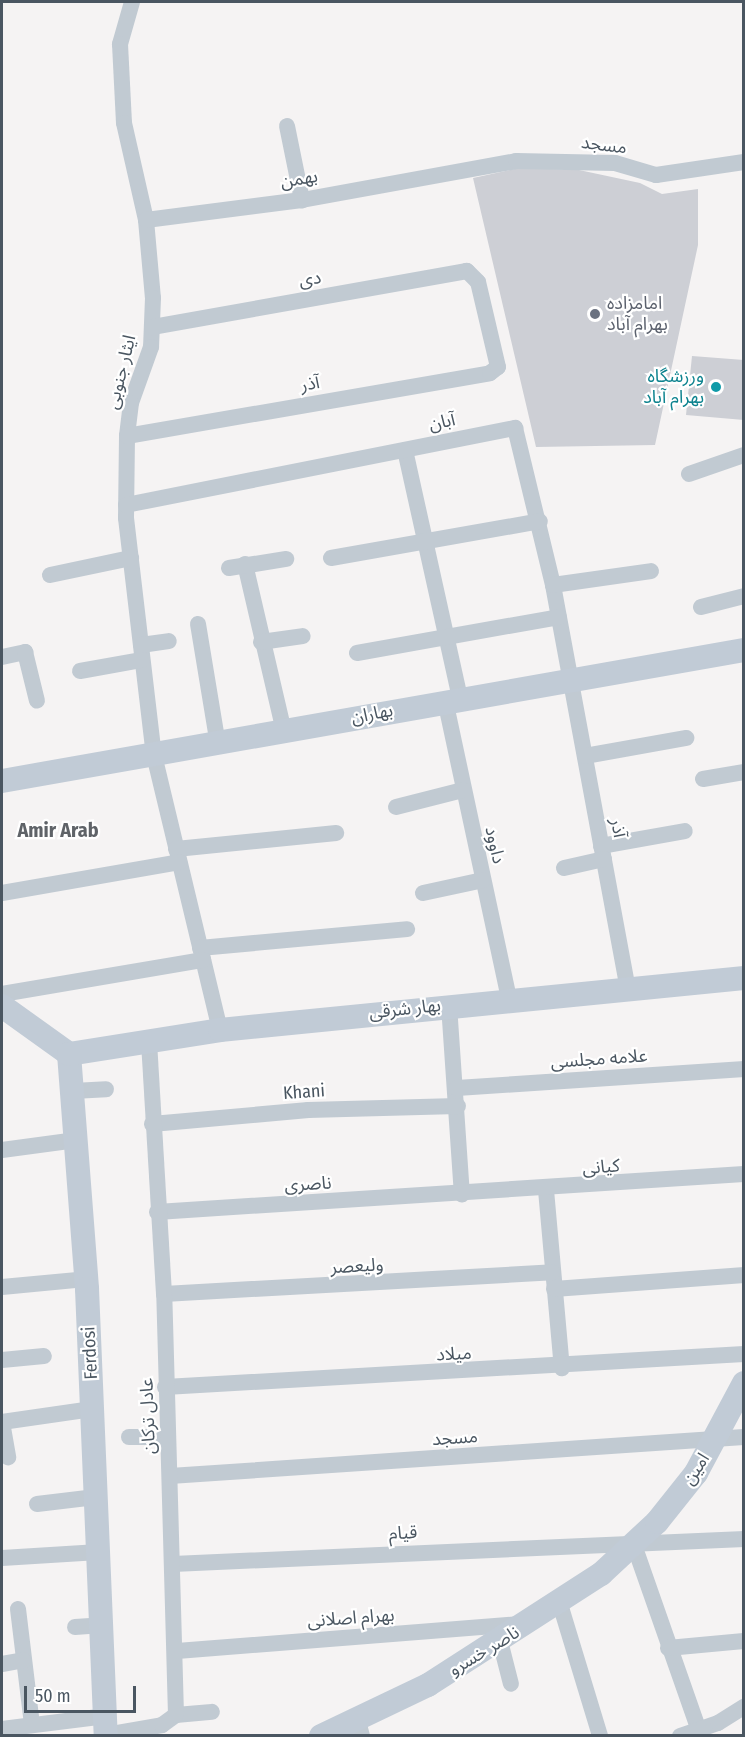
<!DOCTYPE html>
<html>
<head>
<meta charset="utf-8">
<style>
  body { margin:0 }
  #map { position:relative; width:745px; height:1737px; overflow:hidden; background:#f5f3f3; font-family:"Fira Sans Condensed","Noto Sans Arabic",sans-serif }
  div>[style] { position:absolute }
  [style*='--x'] { left:calc(var(--x)*1px); top:calc(var(--y)*1px); width:calc(var(--w)*1px); rotate:calc(var(--a)*1deg) }
  .building>* { inset:0; background:#cdcfd5 }
  .street>* { height:16px; margin:-8px; padding:0 8px; transform-origin:8px; border-radius:8px; background:#c1cad2 }
  .secondary>* { height:24px; margin:-12px; padding:0 12px; transform-origin:12px; border-radius:12px; background:#c1cbd6 }
  .dots>* { width:16px; height:16px; translate:-50% -50%; box-sizing:border-box; border:3px solid #fff; border-radius:50% }
  span { translate:-50% -50%; white-space:nowrap; text-align:center; line-height:1.15; -webkit-text-stroke:4.5px #fff; paint-order:stroke }
  .street-label { font-size:18px; color:#4a5661 }
  .worship-label { font-size:18px; color:#5b616d }
  .left { translate:0 -50%; text-align:left }
  .culture-label { font-size:18px; color:#0d838f }
  .right { translate:-100% -50%; text-align:right }
  .neighbourhood-label { font-size:20px; color:#5f6368; font-weight:700 }
  .frame { position:absolute; inset:0; border:3px solid #4a5661; pointer-events:none }
  .scale { position:absolute; left:24px; top:1686px; width:112px; height:27px; box-sizing:border-box; border:3px solid #4a5661; border-top:0; padding-left:8px; font-size:18px; line-height:21px; white-space:nowrap; color:#4a5661; -webkit-text-stroke:4px #fff; paint-order:stroke }
</style>
</head>
<body>
<div id="map">
  <div class="building">
    <i style="clip-path:polygon(519px 168px,579px 170px,640px 183px,662px 194px,698px 189px,698px 245px,655px 445px,536px 447px,473px 178px)"></i>
    <i style="clip-path:polygon(692px 356px,744px 360px,744px 420px,686px 415px)"></i>
  </div>
  <div class="street">
    <i style="--x:132;--y:2;--w:44;--a:105.9"></i>
    <i style="--x:120;--y:44;--w:79;--a:87.1"></i>
    <i style="--x:124;--y:123;--w:99;--a:77.2"></i>
    <i style="--x:146;--y:220;--w:78;--a:84.9"></i>
    <i style="--x:153;--y:298;--w:49;--a:92.3"></i>
    <i style="--x:151;--y:347;--w:59;--a:109.7"></i>
    <i style="--x:131;--y:403;--w:33;--a:97"></i>
    <i style="--x:127;--y:436;--w:82;--a:90.7"></i>
    <i style="--x:126;--y:518;--w:239;--a:83.3"></i>
    <i style="--x:154;--y:755;--w:283;--a:76.5"></i>
    <i style="--x:287;--y:126;--w:76;--a:78.5"></i>
    <i style="--x:146;--y:220;--w:157;--a:-7.3"></i>
    <i style="--x:302;--y:200;--w:218;--a:-10.3"></i>
    <i style="--x:516;--y:161;--w:99;--a:1.2"></i>
    <i style="--x:615;--y:163;--w:43;--a:16.3"></i>
    <i style="--x:656;--y:175;--w:89;--a:-8.4"></i>
    <i style="--x:127;--y:436;--w:368;--a:-9.8"></i>
    <i style="--x:490;--y:373;--w:10;--a:-37"></i>
    <i style="--x:498;--y:367;--w:87;--a:-103.2"></i>
    <i style="--x:478;--y:282;--w:16;--a:-135"></i>
    <i style="--x:467;--y:271;--w:320;--a:169.9"></i>
    <i style="--x:405;--y:450;--w:254;--a:77.5"></i>
    <i style="--x:689;--y:474;--w:58;--a:-19.1"></i>
    <i style="--x:126;--y:505;--w:397;--a:-11.2"></i>
    <i style="--x:515;--y:428;--w:162;--a:76.4"></i>
    <i style="--x:553;--y:585;--w:408;--a:79.5"></i>
    <i style="--x:331;--y:558;--w:212;--a:-10"></i>
    <i style="--x:245;--y:564;--w:171;--a:76.9"></i>
    <i style="--x:229;--y:568;--w:58;--a:-9"></i>
    <i style="--x:50;--y:575;--w:83;--a:-11.9"></i>
    <i style="--x:553;--y:585;--w:99;--a:-8.1"></i>
    <i style="--x:701;--y:607;--w:44;--a:-14.3"></i>
    <i style="--x:198;--y:624;--w:123;--a:80.6"></i>
    <i style="--x:261;--y:642;--w:42;--a:-8.1"></i>
    <i style="--x:141;--y:645;--w:28;--a:-8"></i>
    <i style="--x:357;--y:653;--w:205;--a:-10.1"></i>
    <i style="--x:2;--y:657;--w:24;--a:-12"></i>
    <i style="--x:25;--y:652;--w:50;--a:76.2"></i>
    <i style="--x:80;--y:671;--w:63;--a:-10.1"></i>
    <i style="--x:445;--y:700;--w:305;--a:77.9"></i>
    <i style="--x:585;--y:756;--w:103;--a:-10.1"></i>
    <i style="--x:703;--y:779;--w:42;--a:-9.7"></i>
    <i style="--x:396;--y:807;--w:69;--a:-14.2"></i>
    <i style="--x:601;--y:846;--w:85;--a:-10.1"></i>
    <i style="--x:176;--y:849;--w:161;--a:-5.7"></i>
    <i style="--x:564;--y:868;--w:41;--a:-12.7"></i>
    <i style="--x:2;--y:893;--w:180;--a:-9.9"></i>
    <i style="--x:423;--y:893;--w:61;--a:-12.2"></i>
    <i style="--x:200;--y:948;--w:208;--a:-5.2"></i>
    <i style="--x:2;--y:994;--w:204;--a:-9.6"></i>
    <i style="--x:449;--y:1005;--w:190;--a:86.1"></i>
    <i style="--x:457;--y:1088;--w:288;--a:-3.8"></i>
    <i style="--x:73;--y:1091;--w:33;--a:-3"></i>
    <i style="--x:152;--y:1124;--w:157;--a:-5.1"></i>
    <i style="--x:308;--y:1110;--w:150;--a:-1.5"></i>
    <i style="--x:2;--y:1150;--w:75;--a:-7.7"></i>
    <i style="--x:546;--y:1190;--w:179;--a:84.9"></i>
    <i style="--x:157;--y:1212;--w:588;--a:-3.7"></i>
    <i style="--x:2;--y:1287;--w:84;--a:-5.4"></i>
    <i style="--x:554;--y:1289;--w:191;--a:-4.2"></i>
    <i style="--x:164;--y:1294;--w:389;--a:-3.2"></i>
    <i style="--x:2;--y:1360;--w:42;--a:-5.4"></i>
    <i style="--x:165;--y:1387;--w:580;--a:-3.26"></i>
    <i style="--x:2;--y:1422;--w:91;--a:-8.2"></i>
    <i style="--x:2;--y:1422;--w:36;--a:80"></i>
    <i style="--x:129;--y:1437;--w:39;--a:0"></i>
    <i style="--x:170;--y:1476;--w:575;--a:-3.89"></i>
    <i style="--x:37;--y:1504;--w:59;--a:-6.8"></i>
    <i style="--x:634;--y:1545;--w:202;--a:70.7"></i>
    <i style="--x:2;--y:1558;--w:97;--a:-3.5"></i>
    <i style="--x:173;--y:1564;--w:572;--a:-2.51"></i>
    <i style="--x:560;--y:1604;--w:138;--a:73.1"></i>
    <i style="--x:18;--y:1609;--w:116;--a:83.1"></i>
    <i style="--x:75;--y:1627;--w:27;--a:-4"></i>
    <i style="--x:500;--y:1641;--w:44;--a:75.7"></i>
    <i style="--x:668;--y:1648;--w:76;--a:-5.3"></i>
    <i style="--x:177;--y:1651;--w:344;--a:-4.5"></i>
    <i style="--x:2;--y:1664;--w:22;--a:-10"></i>
    <i style="--x:176;--y:1715;--w:36;--a:-5"></i>
    <i style="--x:358;--y:1721;--w:16;--a:75"></i>
    <i style="--x:2;--y:1729;--w:105;--a:-7.1"></i>
    <i style="--x:106;--y:1735;--w:57;--a:-10.1"></i>
    <i style="--x:162;--y:1725;--w:17;--a:-36"></i>
    <i style="--x:176;--y:1715;--w:421;--a:-91.6"></i>
    <i style="--x:164;--y:1294;--w:252;--a:-93.4"></i>
    <i style="--x:680;--y:1736;--w:40;--a:-18.9"></i>
    <i style="--x:718;--y:1723;--w:31;--a:-32"></i>
  </div>
  <div class="secondary">
    <i style="--x:2;--y:781;--w:753;--a:-10.01"></i>
    <i style="--x:2;--y:1006;--w:82;--a:35.6"></i>
    <i style="--x:69;--y:1054;--w:236;--a:85.6"></i>
    <i style="--x:87;--y:1289;--w:447;--a:87.6"></i>
    <i style="--x:69;--y:1054;--w:153;--a:-9"></i>
    <i style="--x:220;--y:1030;--w:527;--a:-5.67"></i>
    <i style="--x:321;--y:1736;--w:119;--a:-25.5"></i>
    <i style="--x:428;--y:1685;--w:206;--a:-32.7"></i>
    <i style="--x:601;--y:1574;--w:76;--a:-42.9"></i>
    <i style="--x:657;--y:1522;--w:63;--a:-51.5"></i>
    <i style="--x:696;--y:1473;--w:102;--a:-61.9"></i>
  </div>
  <div class="dots">
    <i style="left:595px;top:314px;background:#6b7280"></i>
    <i style="left:716px;top:387px;background:#0f9aa8"></i>
  </div>
  <div class="street-label">
    <span style="left:604px;top:145px;rotate:7deg">مسجد</span>
    <span style="left:299px;top:179px;rotate:-10deg">بهمن</span>
    <span style="left:310px;top:279px;rotate:-10deg">دی</span>
    <span style="left:121px;top:372px;rotate:-76deg">ایثار جنوبی</span>
    <span style="left:310px;top:384px;rotate:-10deg">آذر</span>
    <span style="left:442px;top:422px;rotate:-12deg">آبان</span>
    <span style="left:372px;top:714px;rotate:-11deg">بهاران</span>
    <span style="left:618px;top:828px;rotate:80deg">آذر</span>
    <span style="left:495px;top:845px;rotate:77deg">داوود</span>
    <span style="left:405px;top:1009px;rotate:-6deg">بهار شرقی</span>
    <span style="left:599px;top:1059px;rotate:-4deg">علامه مجلسی</span>
    <span style="left:304px;top:1092px;rotate:-4deg">Khani</span>
    <span style="left:601px;top:1167px;rotate:-4deg">کیانی</span>
    <span style="left:308px;top:1184px;rotate:-3deg">ناصری</span>
    <span style="left:357px;top:1266px;rotate:-3deg">ولیعصر</span>
    <span style="left:90px;top:1353px;rotate:-93deg">Ferdosi</span>
    <span style="left:454px;top:1354px;rotate:-3deg">میلاد</span>
    <span style="left:148px;top:1416px;rotate:-92deg">عادل ترکان</span>
    <span style="left:455px;top:1438px;rotate:-4deg">مسجد</span>
    <span style="left:696px;top:1469px;rotate:-57deg">امین</span>
    <span style="left:403px;top:1533px;rotate:-3deg">قیام</span>
    <span style="left:351px;top:1618px;rotate:-4deg">بهرام اصلانی</span>
    <span style="left:484px;top:1651px;rotate:-31deg">ناصر خسرو</span>
  </div>
  <div class="worship-label">
    <span class="left" style="left:607px;top:314px">امامزاده<br>بهرام آباد</span>
  </div>
  <div class="culture-label">
    <span class="right" style="left:704px;top:387px">ورزشگاه<br>بهرام آباد</span>
  </div>
  <div class="neighbourhood-label">
    <span style="left:58px;top:830px">Amir Arab</span>
  </div>
  <div class="frame"></div>
  <div class="scale">50 m</div>
</div>
</body>
</html>
